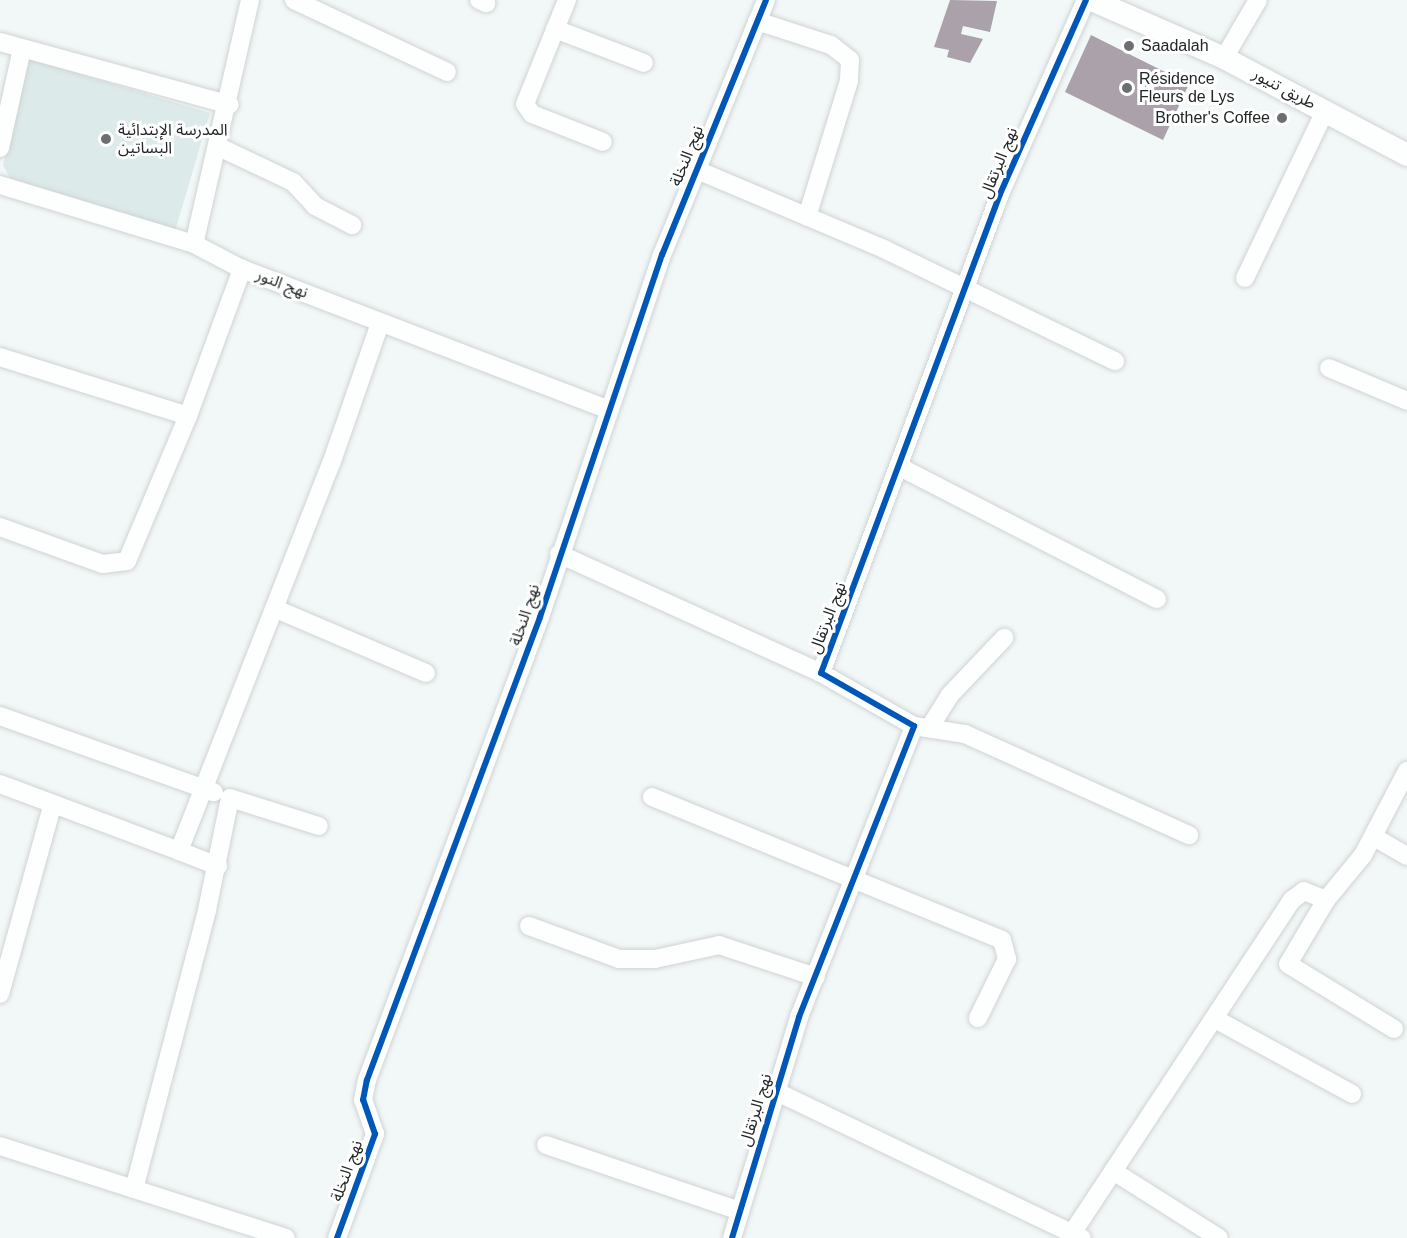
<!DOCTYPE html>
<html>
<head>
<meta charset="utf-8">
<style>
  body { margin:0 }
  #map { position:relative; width:1407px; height:1238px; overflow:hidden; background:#f2f7f7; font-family:Helvetica,"Noto Sans Arabic",sans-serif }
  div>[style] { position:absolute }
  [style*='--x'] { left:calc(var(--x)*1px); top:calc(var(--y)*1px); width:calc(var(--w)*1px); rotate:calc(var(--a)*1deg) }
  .built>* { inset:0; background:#dceae9 }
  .building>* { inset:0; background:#aaa1aa }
  .roads { filter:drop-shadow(0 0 2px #cfd3d3) drop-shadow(0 0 2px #cfd3d3) }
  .minor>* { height:18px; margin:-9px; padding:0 9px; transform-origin:9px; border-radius:9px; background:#fdfefe }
  .major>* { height:22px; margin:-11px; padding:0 11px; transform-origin:11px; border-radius:11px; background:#fdfefe }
  .cycleway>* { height:6px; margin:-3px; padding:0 3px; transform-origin:3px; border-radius:3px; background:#0057b8 }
  .dots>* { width:16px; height:16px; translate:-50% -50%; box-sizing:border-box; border:3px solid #fff; border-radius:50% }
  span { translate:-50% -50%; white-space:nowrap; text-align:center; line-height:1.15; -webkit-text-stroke:6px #fff; paint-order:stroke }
  .poi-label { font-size:16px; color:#222626 }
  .left { translate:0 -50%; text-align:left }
  .right { translate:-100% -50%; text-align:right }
  .street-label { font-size:16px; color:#222626 }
</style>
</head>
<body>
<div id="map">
  <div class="built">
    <i style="clip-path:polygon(29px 59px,210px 113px,175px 231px,10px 178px,3px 165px)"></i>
  </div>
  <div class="building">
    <i style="clip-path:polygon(950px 0,997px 1px,990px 32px,963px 26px,961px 34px,983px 39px,970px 63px,947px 57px,949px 50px,934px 47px)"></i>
    <i style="clip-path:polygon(1091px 35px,1189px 84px,1163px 140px,1065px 92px)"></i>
  </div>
  <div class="roads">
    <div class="minor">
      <i style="--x:250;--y:0;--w:250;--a:102.9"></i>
      <i style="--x:194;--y:244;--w:54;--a:27.5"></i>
      <i style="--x:242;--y:269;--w:390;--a:21"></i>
      <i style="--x:294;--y:0;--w:169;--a:25.2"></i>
      <i style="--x:479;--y:0;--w:8;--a:23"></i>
      <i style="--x:567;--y:0;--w:112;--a:112"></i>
      <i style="--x:525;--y:104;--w:12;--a:55"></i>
      <i style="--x:532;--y:114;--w:76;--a:21.5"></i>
      <i style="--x:757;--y:21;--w:78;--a:18"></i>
      <i style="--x:831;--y:45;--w:24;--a:38"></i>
      <i style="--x:850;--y:60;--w:21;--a:93"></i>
      <i style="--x:849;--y:81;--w:142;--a:107.2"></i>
      <i style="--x:555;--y:29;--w:95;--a:20.9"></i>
      <i style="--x:0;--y:42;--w:238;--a:15.3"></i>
      <i style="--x:1224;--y:58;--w:67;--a:-59.6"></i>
      <i style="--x:219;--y:147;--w:82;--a:25.3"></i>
      <i style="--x:293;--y:182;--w:33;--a:47"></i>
      <i style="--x:315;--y:206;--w:42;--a:27.2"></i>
      <i style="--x:0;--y:148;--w:101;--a:-77.5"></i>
      <i style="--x:697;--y:170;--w:203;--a:22.9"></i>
      <i style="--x:884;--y:249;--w:257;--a:25.9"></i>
      <i style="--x:0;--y:185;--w:203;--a:16.9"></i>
      <i style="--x:1245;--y:278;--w:185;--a:-64.4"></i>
      <i style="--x:0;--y:357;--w:197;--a:17.4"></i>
      <i style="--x:188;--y:416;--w:157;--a:-69.8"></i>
      <i style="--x:1329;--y:368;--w:85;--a:22.9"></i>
      <i style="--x:900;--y:467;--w:289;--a:27.2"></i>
      <i style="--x:0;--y:527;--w:109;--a:19.8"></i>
      <i style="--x:103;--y:564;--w:24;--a:-7"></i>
      <i style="--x:127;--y:561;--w:157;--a:-67.2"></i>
      <i style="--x:559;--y:554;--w:288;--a:24.4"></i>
      <i style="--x:276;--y:609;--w:163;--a:23.1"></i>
      <i style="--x:0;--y:716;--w:227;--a:19.6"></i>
      <i style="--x:914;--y:726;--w:52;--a:8.9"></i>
      <i style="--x:965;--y:734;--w:246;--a:24.3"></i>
      <i style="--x:930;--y:727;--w:38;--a:-58"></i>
      <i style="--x:950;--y:695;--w:79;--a:-46.5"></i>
      <i style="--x:0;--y:784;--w:191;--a:20.5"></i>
      <i style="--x:179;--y:851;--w:416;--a:-68.6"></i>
      <i style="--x:331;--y:464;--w:149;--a:-70.8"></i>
      <i style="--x:652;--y:797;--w:378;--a:22.2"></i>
      <i style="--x:1002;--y:940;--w:20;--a:75"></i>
      <i style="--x:1007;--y:959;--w:66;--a:116.2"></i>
      <i style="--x:1374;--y:837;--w:38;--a:30"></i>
      <i style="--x:179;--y:851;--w:42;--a:21"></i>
      <i style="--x:529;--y:926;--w:96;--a:20.1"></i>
      <i style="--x:619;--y:959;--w:36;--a:0"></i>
      <i style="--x:655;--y:959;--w:66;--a:-12.3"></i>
      <i style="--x:719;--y:945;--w:102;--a:18.3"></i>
      <i style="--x:0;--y:994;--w:195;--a:-74.5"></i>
      <i style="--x:1217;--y:1020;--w:154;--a:28.7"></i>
      <i style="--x:1394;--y:1029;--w:124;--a:-148.5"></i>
      <i style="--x:1288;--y:964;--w:74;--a:-59.3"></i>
      <i style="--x:1326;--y:900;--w:58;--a:-50.6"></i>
      <i style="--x:1363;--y:855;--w:95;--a:-62.4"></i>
      <i style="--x:775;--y:1091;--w:340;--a:25.6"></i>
      <i style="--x:546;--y:1145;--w:205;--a:18.8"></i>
      <i style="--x:0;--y:1146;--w:300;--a:17.8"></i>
      <i style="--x:1113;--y:1171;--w:125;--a:32.3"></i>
      <i style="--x:134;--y:1189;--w:288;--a:-75.3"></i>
      <i style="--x:207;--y:910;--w:114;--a:-78.4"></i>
      <i style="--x:230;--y:798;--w:93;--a:17.5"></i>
      <i style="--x:337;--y:1238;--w:111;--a:-69.9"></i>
      <i style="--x:375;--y:1134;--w:36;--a:-109"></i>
      <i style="--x:363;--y:1100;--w:20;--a:-79"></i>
      <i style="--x:367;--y:1080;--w:494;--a:-69.5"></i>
      <i style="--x:540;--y:617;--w:382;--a:-71.4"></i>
      <i style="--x:662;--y:255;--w:275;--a:-67.8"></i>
      <i style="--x:732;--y:1238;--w:231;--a:-73.1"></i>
      <i style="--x:799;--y:1017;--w:313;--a:-68.4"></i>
      <i style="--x:914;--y:726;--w:107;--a:-150.3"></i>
      <i style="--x:821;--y:673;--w:511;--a:-69.51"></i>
      <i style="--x:1000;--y:194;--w:212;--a:-66.1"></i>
      <i style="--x:1069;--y:1238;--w:405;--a:-56.6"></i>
      <i style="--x:1292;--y:900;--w:15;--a:-37"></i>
      <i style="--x:1304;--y:891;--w:24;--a:22"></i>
    </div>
    <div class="major">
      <i style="--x:1092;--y:0;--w:144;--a:23.7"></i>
      <i style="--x:1224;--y:58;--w:207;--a:27.9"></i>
    </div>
  </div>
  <div class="cycleway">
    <i style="--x:337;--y:1238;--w:111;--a:-69.9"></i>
    <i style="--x:375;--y:1134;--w:36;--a:-109"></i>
    <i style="--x:363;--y:1100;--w:20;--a:-79"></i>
    <i style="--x:367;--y:1080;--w:494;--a:-69.5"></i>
    <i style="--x:540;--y:617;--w:382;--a:-71.4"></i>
    <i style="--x:662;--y:255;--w:275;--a:-67.8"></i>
    <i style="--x:732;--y:1238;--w:231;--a:-73.1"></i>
    <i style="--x:799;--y:1017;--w:313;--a:-68.4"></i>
    <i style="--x:914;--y:726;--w:107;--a:-150.3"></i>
    <i style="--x:821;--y:673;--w:511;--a:-69.51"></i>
    <i style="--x:1000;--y:194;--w:212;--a:-66.1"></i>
  </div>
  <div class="dots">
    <i style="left:1129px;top:46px;background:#6b6f6f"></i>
    <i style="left:1127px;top:88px;background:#6b6f6f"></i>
    <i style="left:1282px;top:118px;background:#6b6f6f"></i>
    <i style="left:106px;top:139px;background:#6b6f6f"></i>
  </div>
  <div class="poi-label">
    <span class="left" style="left:1141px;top:46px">Saadalah</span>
    <span class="left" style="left:1139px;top:88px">Résidence<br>Fleurs de Lys</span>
    <span class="right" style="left:1270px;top:118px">Brother's Coffee</span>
    <span class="left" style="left:118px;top:139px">المدرسة الإبتدائية<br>البساتين</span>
  </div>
  <div class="street-label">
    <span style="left:1284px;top:89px;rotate:28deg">طريق تنيور</span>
    <span style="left:687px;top:156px;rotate:-68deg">نهج النخلة</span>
    <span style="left:999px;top:163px;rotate:-68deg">نهج البرتقال</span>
    <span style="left:282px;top:284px;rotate:21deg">نهج النور</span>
    <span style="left:525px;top:615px;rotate:-72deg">نهج النخلة</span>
    <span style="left:828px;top:618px;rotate:-69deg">نهج البرتقال</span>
    <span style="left:756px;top:1110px;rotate:-73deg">نهج البرتقال</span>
    <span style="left:347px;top:1171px;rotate:-70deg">نهج النخلة</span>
  </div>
</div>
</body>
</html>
